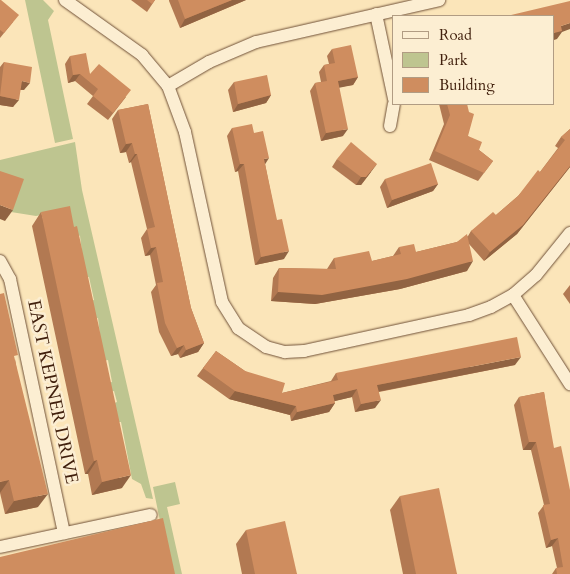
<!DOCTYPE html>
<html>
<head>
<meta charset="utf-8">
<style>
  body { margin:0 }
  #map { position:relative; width:570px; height:574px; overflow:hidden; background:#fbe5b9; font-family:Cardo,serif }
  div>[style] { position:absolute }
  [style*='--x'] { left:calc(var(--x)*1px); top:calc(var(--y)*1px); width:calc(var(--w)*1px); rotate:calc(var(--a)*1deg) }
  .green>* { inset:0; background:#bec590 }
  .roads { filter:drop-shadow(0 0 1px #705138) drop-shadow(0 0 1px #705138) }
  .minor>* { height:12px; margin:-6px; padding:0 6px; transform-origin:6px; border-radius:6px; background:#fceed2 }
  .wall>* { inset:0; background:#b27952 }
  .shaded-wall>* { inset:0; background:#916342 }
  .building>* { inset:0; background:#cf8d5f }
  span { translate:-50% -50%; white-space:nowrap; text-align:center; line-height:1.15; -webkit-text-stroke:5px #fceed2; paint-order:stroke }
  .street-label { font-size:18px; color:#41200d }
  .legend { position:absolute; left:392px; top:15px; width:162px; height:90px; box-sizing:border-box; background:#fceed2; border:1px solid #b19c83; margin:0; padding:6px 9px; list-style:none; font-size:15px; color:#41200d }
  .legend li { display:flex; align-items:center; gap:10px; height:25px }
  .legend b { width:25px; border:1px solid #b19c83 }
</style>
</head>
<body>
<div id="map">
  <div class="green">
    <i style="clip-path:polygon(25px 0,43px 0,54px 11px,48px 20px,73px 139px,55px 143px)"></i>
    <i style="clip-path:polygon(75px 142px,82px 190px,153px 499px,146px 498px,141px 484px,132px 479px,121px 422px,116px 422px,112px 404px,117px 402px,114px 391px,104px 393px,102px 384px,112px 382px,108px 360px,103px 361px,98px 318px,94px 319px,90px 301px,94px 300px,89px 277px,85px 277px,80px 236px,46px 214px,36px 216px,11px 212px,0 173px,0 160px)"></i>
    <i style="clip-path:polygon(175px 482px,180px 504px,167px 507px,182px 574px,171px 574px,153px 487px)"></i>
  </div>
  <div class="roads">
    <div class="minor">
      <i style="--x:65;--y:0;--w:95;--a:35.5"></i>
      <i style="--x:142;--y:55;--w:40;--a:50"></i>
      <i style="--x:168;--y:86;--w:49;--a:69.7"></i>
      <i style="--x:185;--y:132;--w:174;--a:77.7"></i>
      <i style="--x:222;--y:302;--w:31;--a:58"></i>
      <i style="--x:238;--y:328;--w:34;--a:34"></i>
      <i style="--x:266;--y:347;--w:20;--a:15"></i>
      <i style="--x:285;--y:352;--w:19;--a:-3"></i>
      <i style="--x:304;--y:351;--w:169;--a:-12.3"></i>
      <i style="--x:469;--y:315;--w:23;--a:-20"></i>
      <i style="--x:491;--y:307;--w:25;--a:-29"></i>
      <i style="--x:513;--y:295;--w:30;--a:-41"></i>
      <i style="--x:536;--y:275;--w:54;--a:-51"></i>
      <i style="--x:376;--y:14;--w:87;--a:78"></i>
      <i style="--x:168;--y:86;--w:48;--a:-30.3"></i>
      <i style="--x:209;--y:62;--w:51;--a:-23.1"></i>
      <i style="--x:256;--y:42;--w:188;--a:-12.9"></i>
      <i style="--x:390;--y:126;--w:22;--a:-80"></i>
      <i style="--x:0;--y:261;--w:21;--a:61"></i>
      <i style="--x:10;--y:279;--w:260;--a:78"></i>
      <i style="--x:513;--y:295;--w:106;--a:57.4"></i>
      <i style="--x:0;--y:547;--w:154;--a:-12"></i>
    </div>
  </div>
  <div class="wall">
    <i style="clip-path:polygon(0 0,13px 22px,0 38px)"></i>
    <i style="clip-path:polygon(131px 0,155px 0,147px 12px)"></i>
    <i style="clip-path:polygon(169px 0,246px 0,180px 28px,169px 1px)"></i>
    <i style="clip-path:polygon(332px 49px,358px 77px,353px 85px,339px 87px,343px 136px,321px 141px,310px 91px,315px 83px,321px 82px,319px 72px,324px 65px,329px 64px,327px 56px)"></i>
    <i style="clip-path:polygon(70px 56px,90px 74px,126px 97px,108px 120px,87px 104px,93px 96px,75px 81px,68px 83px,65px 64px)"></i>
    <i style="clip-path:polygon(4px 62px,24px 90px,20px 90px,13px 107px,0 105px,0 67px)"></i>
    <i style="clip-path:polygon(234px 82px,271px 95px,266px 103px,233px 112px,228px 90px)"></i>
    <i style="clip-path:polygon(148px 104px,191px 308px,204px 343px,198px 352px,180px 358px,178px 354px,171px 356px,159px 332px,151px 292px,156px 285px,150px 255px,145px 256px,141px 238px,147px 229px,131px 162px,129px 163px,126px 152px,120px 153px,112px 119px,118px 110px)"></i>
    <i style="clip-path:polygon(439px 104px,467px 104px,468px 136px,479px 150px,493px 161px,478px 181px,429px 160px,444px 124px)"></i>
    <i style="clip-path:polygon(232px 128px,254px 133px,265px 164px,284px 259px,255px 265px,238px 171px,235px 172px,227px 136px)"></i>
    <i style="clip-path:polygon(570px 129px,570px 167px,517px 234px,484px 261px,469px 244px,467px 271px,400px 289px,315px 304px,271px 301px,273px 278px,279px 268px,327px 269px,334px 258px,372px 261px,393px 256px,399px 247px,416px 252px,457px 242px,468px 236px,471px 231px,496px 215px,518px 196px,540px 172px,558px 148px,555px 146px,561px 137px)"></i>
    <i style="clip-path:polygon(337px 159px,371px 172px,361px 185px,356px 185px,332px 167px)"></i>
    <i style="clip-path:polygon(385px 179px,438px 184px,433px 191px,387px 208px,380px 187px)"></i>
    <i style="clip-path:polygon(41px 212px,122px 488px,92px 495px,88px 474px,85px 474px,32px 226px)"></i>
    <i style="clip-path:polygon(570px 285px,570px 304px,563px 294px)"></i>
    <i style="clip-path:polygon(216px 351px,245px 371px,282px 393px,331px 381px,336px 373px,515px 365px,379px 392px,375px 408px,355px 412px,352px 397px,334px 401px,335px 403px,329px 412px,291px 421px,290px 415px,229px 399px,197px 376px)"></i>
    <i style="clip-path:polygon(15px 359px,38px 507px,5px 514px,0 493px)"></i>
    <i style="clip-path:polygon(544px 392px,570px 574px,552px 574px,556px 568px,557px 568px,552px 546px,546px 548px,538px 513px,544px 505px,531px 450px,523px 450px,514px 405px,519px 397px)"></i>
    <i style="clip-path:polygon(400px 496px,457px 574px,403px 574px,390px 510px)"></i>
    <i style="clip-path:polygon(246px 530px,297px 574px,242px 574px,236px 544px)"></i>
  </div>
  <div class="shaded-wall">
    <i style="clip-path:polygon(232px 0,246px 0,180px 28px,185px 19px)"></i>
    <i style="clip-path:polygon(570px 23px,570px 29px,562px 32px,557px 39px,554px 40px,554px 33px,561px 26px)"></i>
    <i style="clip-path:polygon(80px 74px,75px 81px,68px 83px,73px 75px)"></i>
    <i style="clip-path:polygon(358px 77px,353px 85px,333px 89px,338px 81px)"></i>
    <i style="clip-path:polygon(22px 81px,30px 83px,24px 90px,16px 89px)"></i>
    <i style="clip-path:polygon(271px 95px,266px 103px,233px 112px,238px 104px)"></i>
    <i style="clip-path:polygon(0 96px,19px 100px,13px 107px,0 105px)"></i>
    <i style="clip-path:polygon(348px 129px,343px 136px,321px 141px,326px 133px)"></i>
    <i style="clip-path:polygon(132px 143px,126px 152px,120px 153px,126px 144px)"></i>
    <i style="clip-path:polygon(135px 154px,137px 154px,131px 162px,129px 163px)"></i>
    <i style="clip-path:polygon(269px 158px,264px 166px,264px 159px)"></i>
    <i style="clip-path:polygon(240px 164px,244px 164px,238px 171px,235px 172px)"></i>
    <i style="clip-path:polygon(377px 164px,361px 185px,356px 185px,361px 177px)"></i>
    <i style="clip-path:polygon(570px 166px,570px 167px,517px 234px,484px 261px,490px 252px)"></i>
    <i style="clip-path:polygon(438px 184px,433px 191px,387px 208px,392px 200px)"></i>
    <i style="clip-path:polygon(0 205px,13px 210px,5px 221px,0 219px)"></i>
    <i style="clip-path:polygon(156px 247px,150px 255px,145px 256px,151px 248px)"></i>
    <i style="clip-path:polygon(289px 251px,284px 259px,255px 265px,261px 257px)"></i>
    <i style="clip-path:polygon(473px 261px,467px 271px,400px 289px,315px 304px,271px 301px,278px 292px)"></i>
    <i style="clip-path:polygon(204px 343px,198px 352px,180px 358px,186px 350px)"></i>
    <i style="clip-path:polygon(184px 345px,178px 354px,171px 356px,177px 348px)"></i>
    <i style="clip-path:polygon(521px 357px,515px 365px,371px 393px,377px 385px)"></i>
    <i style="clip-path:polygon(357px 389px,352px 397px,327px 403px,333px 395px)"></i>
    <i style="clip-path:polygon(235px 391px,296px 406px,290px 415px,229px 399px)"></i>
    <i style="clip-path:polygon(381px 400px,375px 408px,355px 412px,361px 404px)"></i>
    <i style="clip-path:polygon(335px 403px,329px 412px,291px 421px,297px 412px)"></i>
    <i style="clip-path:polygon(529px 442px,536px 442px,531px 450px,523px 450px)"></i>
    <i style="clip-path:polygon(97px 460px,88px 474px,85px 474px,94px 461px)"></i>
    <i style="clip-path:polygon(131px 475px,122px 488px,92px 495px,102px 482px)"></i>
    <i style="clip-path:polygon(9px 480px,0 493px,0 482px)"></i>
    <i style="clip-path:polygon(48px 494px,38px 507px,5px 514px,14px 501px)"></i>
    <i style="clip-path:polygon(558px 538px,552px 546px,546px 548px,551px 540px)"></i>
  </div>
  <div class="building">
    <i style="clip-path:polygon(0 0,1px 0,19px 15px,4px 33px,0 30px)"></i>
    <i style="clip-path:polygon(147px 0,155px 0,152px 4px)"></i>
    <i style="clip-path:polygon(178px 0,232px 0,185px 19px)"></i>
    <i style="clip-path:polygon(570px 1px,570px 23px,561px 26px,562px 31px,554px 33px,554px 16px,507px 16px)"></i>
    <i style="clip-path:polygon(351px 45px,358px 77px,338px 81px,348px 129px,326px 133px,315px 83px,327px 81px,324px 65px,335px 63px,332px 49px)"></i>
    <i style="clip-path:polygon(86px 53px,90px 74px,99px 64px,131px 90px,113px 113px,93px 96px,98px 89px,80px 74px,73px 75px,70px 56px)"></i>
    <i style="clip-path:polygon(4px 62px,32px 67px,30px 83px,22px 81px,19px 100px,0 96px)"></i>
    <i style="clip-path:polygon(267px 75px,271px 95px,238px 104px,234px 82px)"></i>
    <i style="clip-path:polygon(148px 104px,191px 308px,204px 343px,186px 350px,184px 345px,177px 348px,165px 323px,157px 283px,163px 282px,156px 247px,151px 248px,147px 229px,155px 227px,137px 154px,135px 154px,132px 143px,126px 144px,118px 110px)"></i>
    <i style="clip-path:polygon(447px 104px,467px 104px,469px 112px,474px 114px,468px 136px,482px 142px,479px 150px,493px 161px,484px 173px,435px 151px,450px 115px)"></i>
    <i style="clip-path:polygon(252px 124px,254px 133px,263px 131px,269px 158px,264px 159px,277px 220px,282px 219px,289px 251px,261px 257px,244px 164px,240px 164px,232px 128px)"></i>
    <i style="clip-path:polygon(570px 129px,570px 166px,523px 225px,490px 252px,471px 231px,493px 212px,496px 215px,518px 196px,538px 170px,540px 172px,565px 140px,561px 137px)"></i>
    <i style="clip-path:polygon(351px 142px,377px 164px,366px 177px,361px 177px,337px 159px)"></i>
    <i style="clip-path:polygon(431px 163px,438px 184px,392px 200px,385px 179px)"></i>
    <i style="clip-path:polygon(0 171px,24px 179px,13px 210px,0 205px)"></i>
    <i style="clip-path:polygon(70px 206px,74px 227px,77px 226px,131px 475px,102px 482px,97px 460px,94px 461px,41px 212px)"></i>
    <i style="clip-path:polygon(467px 234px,473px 261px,407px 279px,322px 295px,278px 292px,279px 268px,336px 269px,334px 258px,369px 251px,372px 261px,401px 254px,399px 247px,414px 244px,416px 252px,457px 242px)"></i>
    <i style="clip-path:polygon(4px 293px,18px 355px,14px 356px,48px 494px,14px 501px,9px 480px,0 482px,0 294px)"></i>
    <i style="clip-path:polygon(517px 337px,521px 357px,377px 385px,381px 400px,361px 404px,357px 389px,333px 395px,335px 403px,297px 412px,296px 406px,235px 391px,203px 368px,216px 351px,245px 371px,285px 383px,282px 393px,338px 380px,336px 373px)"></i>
    <i style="clip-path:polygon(544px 392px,554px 448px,561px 446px,570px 490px,570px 574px,557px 574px,556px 568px,563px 567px,558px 538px,551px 540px,543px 505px,550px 504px,536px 442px,529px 442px,519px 397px)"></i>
    <i style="clip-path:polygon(439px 488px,457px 574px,416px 574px,400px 496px)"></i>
    <i style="clip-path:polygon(163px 518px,175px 574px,0 574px,0 557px)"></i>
    <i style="clip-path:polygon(285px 521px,297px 574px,255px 574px,246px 530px)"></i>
  </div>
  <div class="street-label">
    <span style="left:52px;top:392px;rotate:78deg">EAST KEPNER DRIVE</span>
  </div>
  <ul class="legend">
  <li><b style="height:6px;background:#fceed2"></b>Road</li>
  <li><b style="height:14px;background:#bec590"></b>Park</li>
  <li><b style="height:14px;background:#cf8d5f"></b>Building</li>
  </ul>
</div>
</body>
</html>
